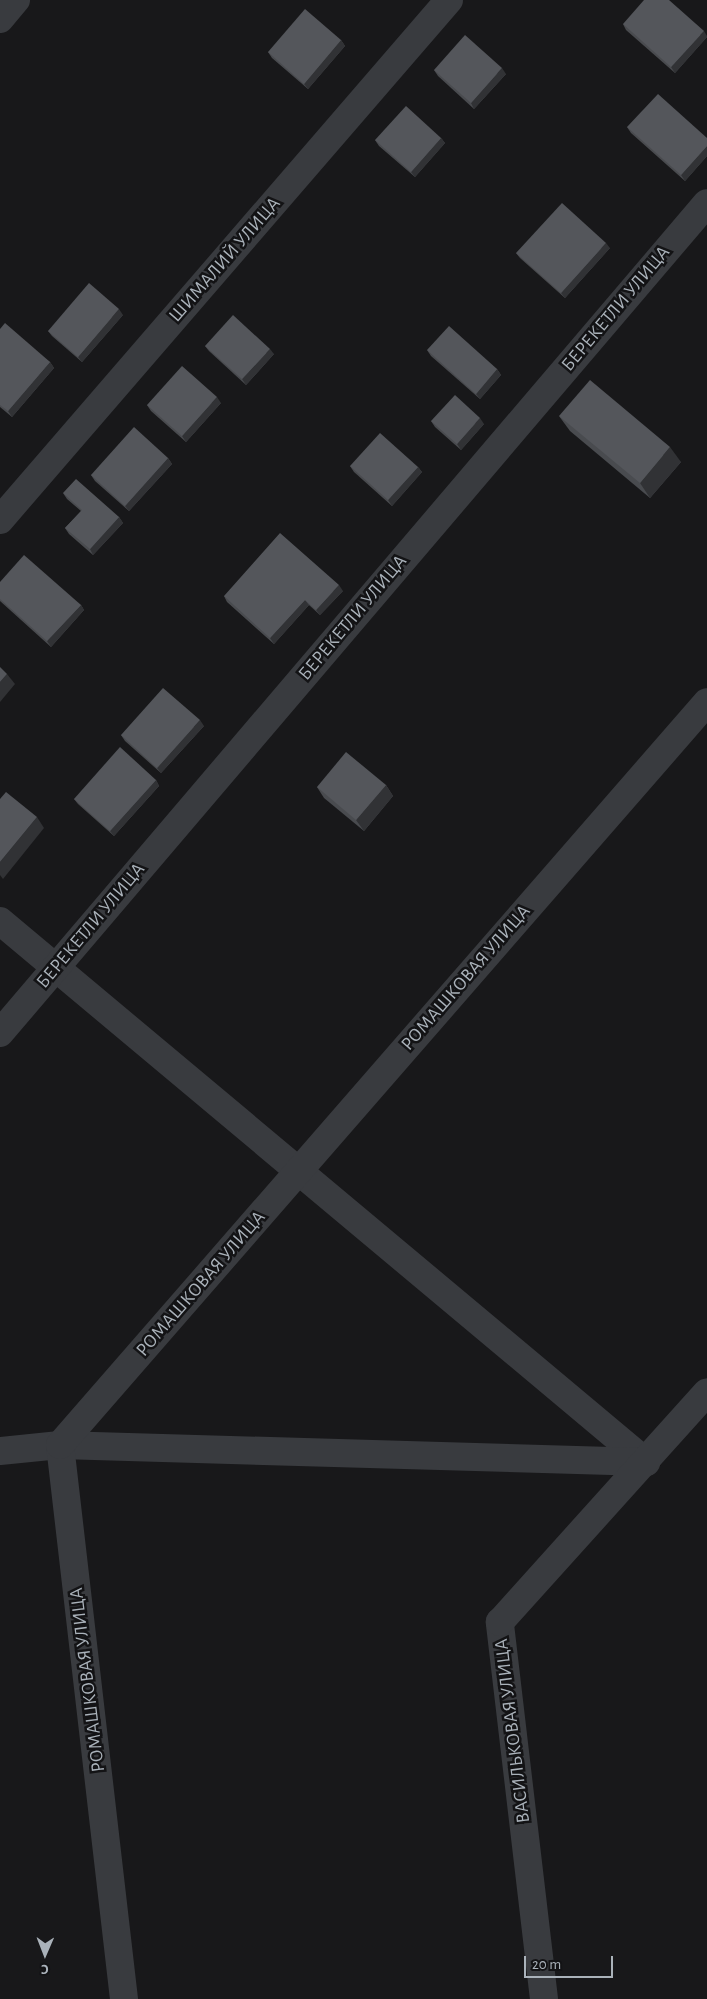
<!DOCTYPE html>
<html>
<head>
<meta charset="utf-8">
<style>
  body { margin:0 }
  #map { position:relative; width:707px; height:1999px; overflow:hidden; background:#18181a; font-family:"Alegreya Sans",sans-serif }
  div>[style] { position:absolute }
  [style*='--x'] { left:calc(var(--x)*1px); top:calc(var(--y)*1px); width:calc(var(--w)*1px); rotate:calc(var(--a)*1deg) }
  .minor>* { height:28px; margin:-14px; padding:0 14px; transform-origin:14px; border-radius:14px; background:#393b3f }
  .wall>* { inset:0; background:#494b4f }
  .shaded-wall>* { inset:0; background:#313235 }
  .building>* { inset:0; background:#54565b }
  span { translate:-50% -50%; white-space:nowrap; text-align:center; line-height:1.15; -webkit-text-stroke:5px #131315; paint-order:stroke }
  .street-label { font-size:19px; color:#aab2ba }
  .north { position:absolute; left:20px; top:1929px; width:50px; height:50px; -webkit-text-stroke:4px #131315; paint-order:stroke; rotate:181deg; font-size:14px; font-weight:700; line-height:20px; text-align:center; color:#aab2ba }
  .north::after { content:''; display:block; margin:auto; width:18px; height:22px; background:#aab2ba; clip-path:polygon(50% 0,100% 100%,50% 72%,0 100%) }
  .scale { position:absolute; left:524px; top:1956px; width:89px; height:22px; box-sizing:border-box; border:2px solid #aab2ba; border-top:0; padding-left:6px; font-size:15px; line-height:18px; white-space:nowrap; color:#aab2ba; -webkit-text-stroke:4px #131315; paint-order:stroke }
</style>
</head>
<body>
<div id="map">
  <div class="minor">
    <i style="--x:0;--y:19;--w:25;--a:-50"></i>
    <i style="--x:0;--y:520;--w:687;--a:-49.19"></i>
    <i style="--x:0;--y:921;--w:843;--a:39.94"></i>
    <i style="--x:0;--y:1033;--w:1090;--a:-49.58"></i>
    <i style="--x:0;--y:1451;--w:60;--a:-5.7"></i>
    <i style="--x:60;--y:1445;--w:586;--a:1.66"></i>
    <i style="--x:124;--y:1999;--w:558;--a:-96.59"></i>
    <i style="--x:60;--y:1445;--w:985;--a:-48.95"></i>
    <i style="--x:544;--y:1999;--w:380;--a:-96.7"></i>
    <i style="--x:500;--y:1622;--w:309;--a:-48"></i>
  </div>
  <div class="wall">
    <i style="clip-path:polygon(623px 24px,707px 36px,707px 37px,675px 73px,626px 30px)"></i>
    <i style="clip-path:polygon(341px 40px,345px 46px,308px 89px,272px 58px,268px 52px)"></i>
    <i style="clip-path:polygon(434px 70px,506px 74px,474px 109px,438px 76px)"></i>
    <i style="clip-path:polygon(627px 127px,707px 138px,707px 156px,685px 181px,631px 133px)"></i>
    <i style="clip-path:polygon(441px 138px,445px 143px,415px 177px,379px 146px,375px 140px)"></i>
    <i style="clip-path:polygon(610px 248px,565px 298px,520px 258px,516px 253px)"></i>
    <i style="clip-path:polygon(123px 315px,82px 362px,52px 336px,48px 331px)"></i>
    <i style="clip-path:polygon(0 329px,50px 362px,54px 368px,12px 417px,0 407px)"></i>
    <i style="clip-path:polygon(205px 346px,274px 354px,246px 385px,209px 351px)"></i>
    <i style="clip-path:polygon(427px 350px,497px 369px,501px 375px,480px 399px,431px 356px)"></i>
    <i style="clip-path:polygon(221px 403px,186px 442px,151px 411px,147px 405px)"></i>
    <i style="clip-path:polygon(559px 416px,681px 462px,650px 498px,570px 431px)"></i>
    <i style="clip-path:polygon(431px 421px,484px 424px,461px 450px,435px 427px)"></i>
    <i style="clip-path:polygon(168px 458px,172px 464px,129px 511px,95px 481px,91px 475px)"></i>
    <i style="clip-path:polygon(350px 466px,418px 467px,422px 472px,392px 506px,354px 472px)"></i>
    <i style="clip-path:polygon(63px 493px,119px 517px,123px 523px,93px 555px,69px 534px,65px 528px,81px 511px,67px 499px)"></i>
    <i style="clip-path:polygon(0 582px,81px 605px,84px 610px,51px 647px,0 601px)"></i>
    <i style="clip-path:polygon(343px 591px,320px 615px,309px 605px,274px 644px,227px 602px,224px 596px)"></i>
    <i style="clip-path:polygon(204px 726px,161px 773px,125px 741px,121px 735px)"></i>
    <i style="clip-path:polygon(156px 780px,159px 786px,114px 836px,78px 804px,74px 799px)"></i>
    <i style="clip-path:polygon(386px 785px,393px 796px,364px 831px,324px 798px,317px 787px)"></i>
  </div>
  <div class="shaded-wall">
    <i style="clip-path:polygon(704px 31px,707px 36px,707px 37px,675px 73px,671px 67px)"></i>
    <i style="clip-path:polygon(341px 40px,345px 46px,308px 89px,304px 84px)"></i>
    <i style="clip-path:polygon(502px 68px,506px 74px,474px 109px,471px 103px)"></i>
    <i style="clip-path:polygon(441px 138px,445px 143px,415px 177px,411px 172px)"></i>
    <i style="clip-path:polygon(707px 146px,707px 156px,685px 181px,681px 175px)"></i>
    <i style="clip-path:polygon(606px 243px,610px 248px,565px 298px,561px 293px)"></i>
    <i style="clip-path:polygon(119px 309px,123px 315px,82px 362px,78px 357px)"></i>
    <i style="clip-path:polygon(270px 349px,274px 354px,246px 385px,242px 379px)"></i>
    <i style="clip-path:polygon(50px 362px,54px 368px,12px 417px,8px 411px)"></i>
    <i style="clip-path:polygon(497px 369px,501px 375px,480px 399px,476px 394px)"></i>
    <i style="clip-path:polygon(217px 397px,221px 403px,186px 442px,182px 436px)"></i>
    <i style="clip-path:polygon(480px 418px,484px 424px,461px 450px,457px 444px)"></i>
    <i style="clip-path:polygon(670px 447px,681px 462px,650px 498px,640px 483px)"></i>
    <i style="clip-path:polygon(168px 458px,172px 464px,129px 511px,125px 506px)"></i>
    <i style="clip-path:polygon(418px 467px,422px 472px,392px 506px,388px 500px)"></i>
    <i style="clip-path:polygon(119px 517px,123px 523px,93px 555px,90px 549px)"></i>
    <i style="clip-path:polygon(339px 585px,343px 591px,320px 615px,316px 610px)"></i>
    <i style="clip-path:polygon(305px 600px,309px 605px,274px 644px,270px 638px)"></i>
    <i style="clip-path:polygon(81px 605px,84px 610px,51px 647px,47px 641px)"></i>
    <i style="clip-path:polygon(7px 674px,15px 684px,0 702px,0 682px)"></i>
    <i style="clip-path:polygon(200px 720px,204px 726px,161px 773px,157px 768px)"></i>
    <i style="clip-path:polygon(156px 780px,159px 786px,114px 836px,110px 831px)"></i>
    <i style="clip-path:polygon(386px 785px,393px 796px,364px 831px,356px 820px)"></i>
    <i style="clip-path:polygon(37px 817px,44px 828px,3px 879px,0 875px,0 862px)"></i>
  </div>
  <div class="building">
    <i style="clip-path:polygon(644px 0,669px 0,704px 31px,671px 67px,623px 24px)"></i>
    <i style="clip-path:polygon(305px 9px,341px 40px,304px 84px,268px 52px)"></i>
    <i style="clip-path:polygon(465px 35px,502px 68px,471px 103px,434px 70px)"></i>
    <i style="clip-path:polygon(658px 94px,707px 138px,707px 146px,681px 175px,627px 127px)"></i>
    <i style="clip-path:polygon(406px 106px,441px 138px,411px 172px,375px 140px)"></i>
    <i style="clip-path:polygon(562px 203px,606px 243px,561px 293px,516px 253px)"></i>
    <i style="clip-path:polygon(89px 283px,119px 309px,78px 357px,48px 331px)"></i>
    <i style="clip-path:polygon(233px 315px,270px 349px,242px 379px,205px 346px)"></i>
    <i style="clip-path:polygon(5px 323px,50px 362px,8px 411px,0 405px,0 329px)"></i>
    <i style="clip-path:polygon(449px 326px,497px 369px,476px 394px,427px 350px)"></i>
    <i style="clip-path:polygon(182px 366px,217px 397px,182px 436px,147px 405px)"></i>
    <i style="clip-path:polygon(590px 380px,670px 447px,640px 483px,559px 416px)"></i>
    <i style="clip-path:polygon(455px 395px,480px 418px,457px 444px,431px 421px)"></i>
    <i style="clip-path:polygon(134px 427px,168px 458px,125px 506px,91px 475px)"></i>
    <i style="clip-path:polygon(380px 433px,418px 467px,388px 500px,350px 466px)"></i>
    <i style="clip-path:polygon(76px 479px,119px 517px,90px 549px,65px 528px,82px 510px,63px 493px)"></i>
    <i style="clip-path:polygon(280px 533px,339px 585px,316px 610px,305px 600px,270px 638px,224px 596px)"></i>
    <i style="clip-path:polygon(24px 555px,81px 605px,47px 641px,0 599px,0 582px)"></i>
    <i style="clip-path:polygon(0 667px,7px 674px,0 682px)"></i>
    <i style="clip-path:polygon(163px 688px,200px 720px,157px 768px,121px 735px)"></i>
    <i style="clip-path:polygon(120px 747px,156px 780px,110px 831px,74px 799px)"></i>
    <i style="clip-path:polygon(346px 752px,386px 785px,356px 820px,317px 787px)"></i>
    <i style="clip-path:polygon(6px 792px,37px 817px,0 862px,0 799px)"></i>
  </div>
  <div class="street-label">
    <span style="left:225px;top:260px;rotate:-49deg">ШИМАЛИЙ УЛИЦА</span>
    <span style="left:616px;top:309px;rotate:-50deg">БЕРЕКЕТЛИ УЛИЦА</span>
    <span style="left:353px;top:618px;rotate:-50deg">БЕРЕКЕТЛИ УЛИЦА</span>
    <span style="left:91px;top:926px;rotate:-50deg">БЕРЕКЕТЛИ УЛИЦА</span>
    <span style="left:466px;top:978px;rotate:-49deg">РОМАШКОВАЯ УЛИЦА</span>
    <span style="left:201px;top:1284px;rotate:-49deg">РОМАШКОВАЯ УЛИЦА</span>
    <span style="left:88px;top:1680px;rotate:-97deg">РОМАШКОВАЯ УЛИЦА</span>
    <span style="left:513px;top:1731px;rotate:-97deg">ВАСИЛЬКОВАЯ УЛИЦА</span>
  </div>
  <div class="north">С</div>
  <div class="scale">20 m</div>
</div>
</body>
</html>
